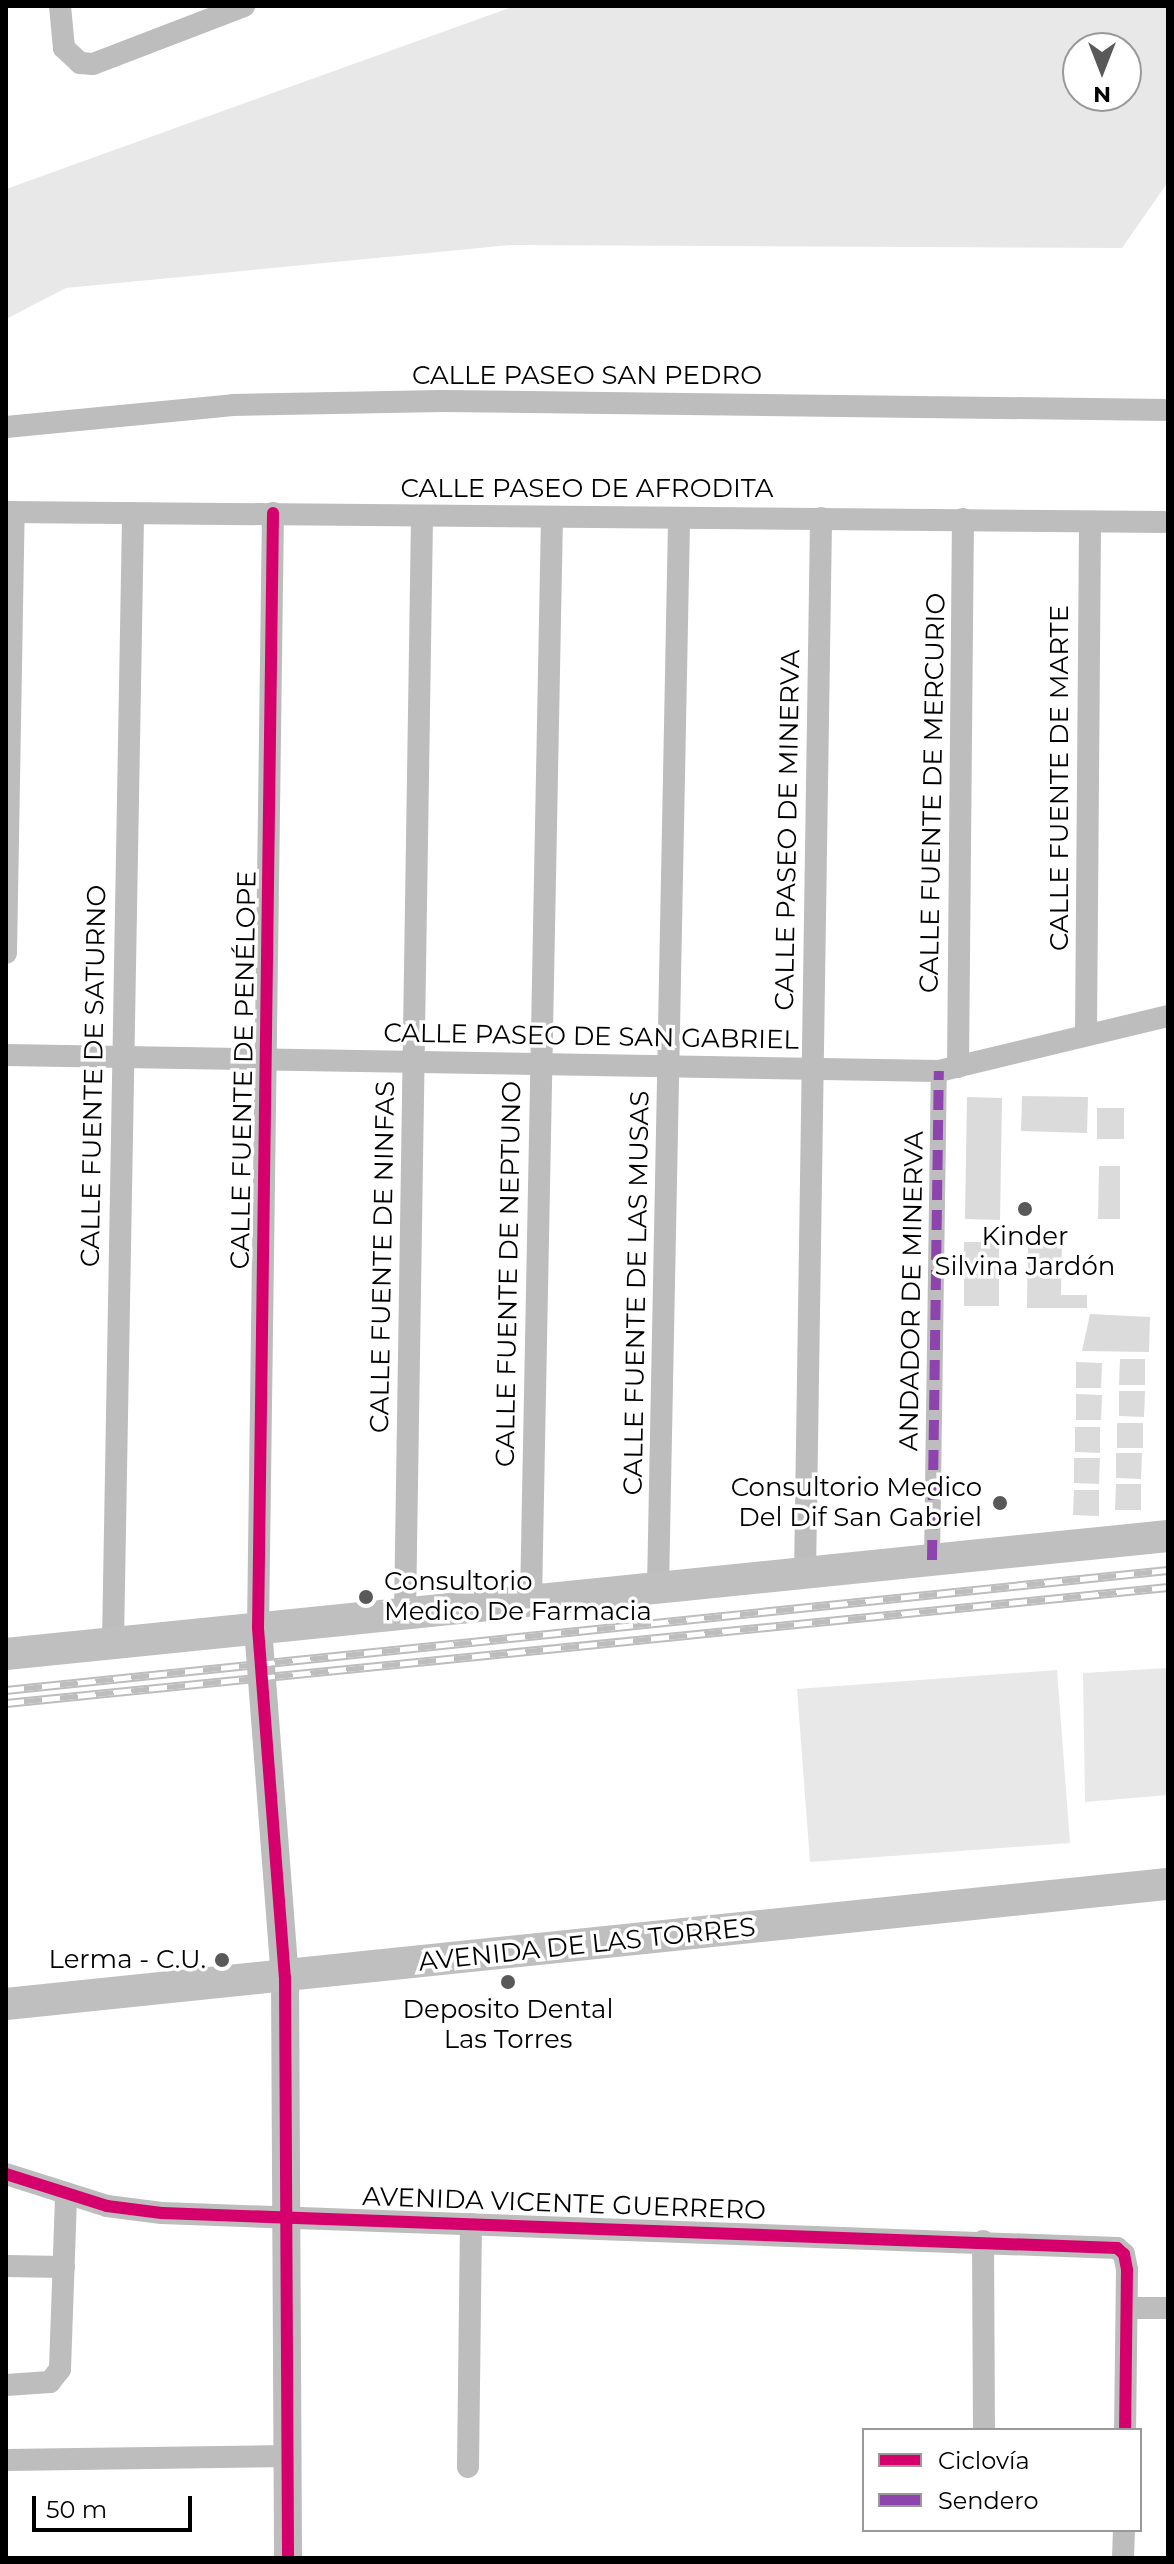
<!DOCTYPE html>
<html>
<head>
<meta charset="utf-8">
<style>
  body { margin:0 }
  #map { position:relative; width:1174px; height:2564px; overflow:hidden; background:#fff; font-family:Montserrat,sans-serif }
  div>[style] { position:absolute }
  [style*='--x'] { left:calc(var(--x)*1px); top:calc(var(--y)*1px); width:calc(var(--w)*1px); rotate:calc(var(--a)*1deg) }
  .green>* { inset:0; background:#e8e8e8 }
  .building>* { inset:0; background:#dbdbdb }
  .pedestrian>* { height:16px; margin:-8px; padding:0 8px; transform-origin:8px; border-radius:8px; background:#bdbdbd }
  .minor>* { height:22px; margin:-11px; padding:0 11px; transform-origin:11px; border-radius:11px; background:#bdbdbd }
  .tertiary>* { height:28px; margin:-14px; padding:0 14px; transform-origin:14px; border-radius:14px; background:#bdbdbd }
  .secondary>* { height:32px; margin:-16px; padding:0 16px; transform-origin:16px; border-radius:16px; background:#bfbfbf }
  .rail>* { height:9px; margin-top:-4.5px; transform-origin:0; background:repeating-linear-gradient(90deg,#fff 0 18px,#bdbdbd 0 36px); box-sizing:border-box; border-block:2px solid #bdbdbd }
  .quiet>* { height:10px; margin-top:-5px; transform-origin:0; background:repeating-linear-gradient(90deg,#8e44ad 0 20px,transparent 0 30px) }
  .cycleway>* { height:12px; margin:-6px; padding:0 6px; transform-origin:6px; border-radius:6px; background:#d6006c }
  .dots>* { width:22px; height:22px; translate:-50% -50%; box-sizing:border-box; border:4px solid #fff; border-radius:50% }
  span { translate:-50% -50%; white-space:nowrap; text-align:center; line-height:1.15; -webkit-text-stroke:7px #fff; paint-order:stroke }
  .street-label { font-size:26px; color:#000 }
  .poi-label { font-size:26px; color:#000 }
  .right { translate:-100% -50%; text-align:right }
  .left { translate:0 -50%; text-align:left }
  .frame { position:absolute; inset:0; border:8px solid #000; pointer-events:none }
  .legend { position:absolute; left:862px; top:2428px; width:280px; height:104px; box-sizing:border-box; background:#fff; border:2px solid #999; margin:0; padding:10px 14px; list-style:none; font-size:24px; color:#000 }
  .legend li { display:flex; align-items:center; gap:16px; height:40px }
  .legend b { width:40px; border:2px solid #999 }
  .north { position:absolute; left:1062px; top:32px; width:80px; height:80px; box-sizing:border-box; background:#fff; border:2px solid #999; border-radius:50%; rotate:180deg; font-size:22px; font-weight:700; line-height:32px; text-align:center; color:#000 }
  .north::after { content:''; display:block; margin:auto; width:28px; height:36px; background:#595959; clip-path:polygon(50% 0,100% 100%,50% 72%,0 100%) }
  .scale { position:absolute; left:32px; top:2496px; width:160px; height:36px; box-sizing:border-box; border:4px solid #000; border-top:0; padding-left:10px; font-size:24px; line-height:28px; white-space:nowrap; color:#000; -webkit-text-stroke:6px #fff; paint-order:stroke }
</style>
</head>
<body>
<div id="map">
  <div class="green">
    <i style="clip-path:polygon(evenodd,515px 6px,1168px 6px,1168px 182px,1122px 248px,511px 245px,66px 288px,6px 319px,6px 189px,515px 6px,1078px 48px,1126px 48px,1126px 96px,1078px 96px,1078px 48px)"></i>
    <i style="clip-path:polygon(1168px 1668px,1168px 1795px,1085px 1802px,1083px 1673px)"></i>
    <i style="clip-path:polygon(1057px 1670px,1070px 1843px,810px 1862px,797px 1689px)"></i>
  </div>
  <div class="building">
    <i style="clip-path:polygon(1022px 1096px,1088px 1097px,1087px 1133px,1021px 1131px)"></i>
    <i style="clip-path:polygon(967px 1097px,1002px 1098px,1000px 1220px,965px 1219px)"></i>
    <i style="clip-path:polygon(1097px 1108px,1124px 1108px,1124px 1139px,1097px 1139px)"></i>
    <i style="clip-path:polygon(1099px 1166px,1120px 1166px,1120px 1219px,1098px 1219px)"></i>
    <i style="clip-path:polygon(964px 1242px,999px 1242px,999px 1306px,964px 1306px)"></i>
    <i style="clip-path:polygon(1028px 1243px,1062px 1244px,1061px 1295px,1087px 1295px,1087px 1308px,1027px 1308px)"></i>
    <i style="clip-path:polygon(1090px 1314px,1150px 1317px,1149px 1352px,1082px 1351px)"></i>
    <i style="clip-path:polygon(1120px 1359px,1145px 1359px,1145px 1385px,1119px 1385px)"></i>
    <i style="clip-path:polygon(1076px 1362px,1102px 1363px,1101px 1388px,1076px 1388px)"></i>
    <i style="clip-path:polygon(1119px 1391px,1145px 1391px,1144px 1417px,1119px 1416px)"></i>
    <i style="clip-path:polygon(1076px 1394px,1102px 1395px,1101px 1420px,1076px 1420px)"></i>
    <i style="clip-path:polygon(1117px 1423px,1143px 1423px,1143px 1448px,1117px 1448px)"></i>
    <i style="clip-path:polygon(1075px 1427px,1100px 1427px,1100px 1453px,1075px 1452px)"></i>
    <i style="clip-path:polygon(1116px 1453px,1142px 1453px,1141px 1479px,1116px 1478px)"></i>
    <i style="clip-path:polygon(1074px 1458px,1100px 1458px,1099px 1484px,1074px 1483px)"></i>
    <i style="clip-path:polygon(1116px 1484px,1141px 1484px,1141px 1510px,1115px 1510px)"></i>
    <i style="clip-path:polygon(1074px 1490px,1099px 1490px,1099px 1516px,1073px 1515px)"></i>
  </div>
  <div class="pedestrian">
    <i style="--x:932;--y:1560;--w:489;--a:-89.2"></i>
  </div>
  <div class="minor">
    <i style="--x:60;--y:6;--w:42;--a:84.6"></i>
    <i style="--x:64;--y:48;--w:22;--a:43"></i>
    <i style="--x:80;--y:63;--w:13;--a:4"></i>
    <i style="--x:93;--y:64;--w:162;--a:-21"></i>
    <i style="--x:6;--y:427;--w:228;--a:-5.5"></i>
    <i style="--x:233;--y:405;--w:209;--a:-1.1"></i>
    <i style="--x:442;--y:401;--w:726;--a:0.71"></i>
    <i style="--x:6;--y:512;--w:1162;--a:0.49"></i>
    <i style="--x:6;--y:953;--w:441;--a:-89"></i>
    <i style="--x:1086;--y:1034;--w:512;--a:-89.55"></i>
    <i style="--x:6;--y:1055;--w:933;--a:0.98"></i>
    <i style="--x:939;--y:1071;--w:236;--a:-13.5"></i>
    <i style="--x:958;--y:1067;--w:548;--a:-89.48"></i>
    <i style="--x:805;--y:1575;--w:1057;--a:-89.13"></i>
    <i style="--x:658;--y:1587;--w:1067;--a:-88.87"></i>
    <i style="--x:531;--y:1600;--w:1082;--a:-88.89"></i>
    <i style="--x:405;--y:1613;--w:1096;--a:-89.11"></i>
    <i style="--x:258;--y:1628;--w:1115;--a:-89.23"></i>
    <i style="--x:113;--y:1641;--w:1128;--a:-88.98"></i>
    <i style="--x:6;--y:2174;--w:106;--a:17.6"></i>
    <i style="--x:107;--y:2206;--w:55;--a:7.3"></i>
    <i style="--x:162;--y:2213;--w:956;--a:2.1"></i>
    <i style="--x:1117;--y:2248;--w:9;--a:41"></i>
    <i style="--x:1124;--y:2254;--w:16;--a:79"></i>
    <i style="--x:1127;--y:2270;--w:160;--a:90.7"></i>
    <i style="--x:983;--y:2241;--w:189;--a:89.7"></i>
    <i style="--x:6;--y:2266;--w:58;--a:1"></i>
    <i style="--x:1127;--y:2308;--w:41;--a:0"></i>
    <i style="--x:6;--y:2385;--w:44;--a:-3.9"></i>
    <i style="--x:50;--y:2382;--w:16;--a:-52"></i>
    <i style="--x:60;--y:2369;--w:175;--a:-88"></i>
    <i style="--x:6;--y:2460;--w:281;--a:-0.8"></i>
    <i style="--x:468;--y:2467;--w:243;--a:-89.3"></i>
    <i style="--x:1123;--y:2558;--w:28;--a:-88"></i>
  </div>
  <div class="tertiary">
    <i style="--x:258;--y:1628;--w:350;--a:85.6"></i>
    <i style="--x:285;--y:1977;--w:581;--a:89.7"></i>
  </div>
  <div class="secondary">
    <i style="--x:6;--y:1654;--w:1168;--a:-5.8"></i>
    <i style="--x:6;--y:2004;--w:1168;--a:-5.9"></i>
  </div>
  <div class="rail">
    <i style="--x:6;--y:1690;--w:1168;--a:-5.9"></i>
    <i style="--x:6;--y:1703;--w:1168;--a:-5.7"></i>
  </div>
  <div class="quiet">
    <i style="--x:932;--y:1560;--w:489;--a:-89.2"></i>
  </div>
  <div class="cycleway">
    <i style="--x:273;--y:513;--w:1115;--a:90.77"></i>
    <i style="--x:258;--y:1628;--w:350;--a:85.6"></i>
    <i style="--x:285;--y:1977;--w:581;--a:89.7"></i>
    <i style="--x:6;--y:2174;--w:106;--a:17.6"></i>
    <i style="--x:107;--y:2206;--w:55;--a:7.3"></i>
    <i style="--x:162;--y:2213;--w:956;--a:2.1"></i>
    <i style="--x:1117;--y:2248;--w:9;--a:41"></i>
    <i style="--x:1124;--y:2254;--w:16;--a:79"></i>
    <i style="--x:1127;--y:2270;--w:160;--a:90.7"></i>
  </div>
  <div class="dots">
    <i style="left:1025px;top:1209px;background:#595959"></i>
    <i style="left:1000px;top:1503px;background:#595959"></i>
    <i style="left:366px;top:1597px;background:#595959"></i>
    <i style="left:222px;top:1960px;background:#595959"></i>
    <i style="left:508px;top:1982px;background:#595959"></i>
  </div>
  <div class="street-label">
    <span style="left:587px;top:376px">CALLE PASEO SAN PEDRO</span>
    <span style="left:587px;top:489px">CALLE PASEO DE AFRODITA</span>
    <span style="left:1060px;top:778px;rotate:-90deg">CALLE FUENTE DE MARTE</span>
    <span style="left:933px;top:793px;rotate:-89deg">CALLE FUENTE DE MERCURIO</span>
    <span style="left:788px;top:830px;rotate:-89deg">CALLE PASEO DE MINERVA</span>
    <span style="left:591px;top:1037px;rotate:1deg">CALLE PASEO DE SAN GABRIEL</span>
    <span style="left:244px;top:1070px;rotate:-89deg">CALLE FUENTE DE PENÉLOPE</span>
    <span style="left:94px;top:1076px;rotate:-89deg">CALLE FUENTE DE SATURNO</span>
    <span style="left:383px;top:1257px;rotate:-89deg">CALLE FUENTE DE NINFAS</span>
    <span style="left:509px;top:1274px;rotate:-89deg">CALLE FUENTE DE NEPTUNO</span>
    <span style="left:912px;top:1291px;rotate:-89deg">ANDADOR DE MINERVA</span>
    <span style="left:637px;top:1293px;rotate:-89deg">CALLE FUENTE DE LAS MUSAS</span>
    <span style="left:587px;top:1945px;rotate:-6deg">AVENIDA DE LAS TORRES</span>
    <span style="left:564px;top:2204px;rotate:2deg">AVENIDA VICENTE GUERRERO</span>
  </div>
  <div class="poi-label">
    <span style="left:1025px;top:1252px">Kinder<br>Silvina Jardón</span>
    <span class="right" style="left:982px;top:1503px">Consultorio Medico<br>Del Dif San Gabriel</span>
    <span class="left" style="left:384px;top:1597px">Consultorio<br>Medico De Farmacia</span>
    <span class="right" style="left:206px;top:1960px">Lerma - C.U.</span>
    <span style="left:508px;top:2025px">Deposito Dental<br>Las Torres</span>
  </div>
  <div class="frame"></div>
  <ul class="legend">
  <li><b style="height:10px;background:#d6006c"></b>Ciclovía</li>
  <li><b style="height:10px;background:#8e44ad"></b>Sendero</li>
  </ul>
  <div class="north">N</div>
  <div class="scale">50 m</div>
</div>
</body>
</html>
